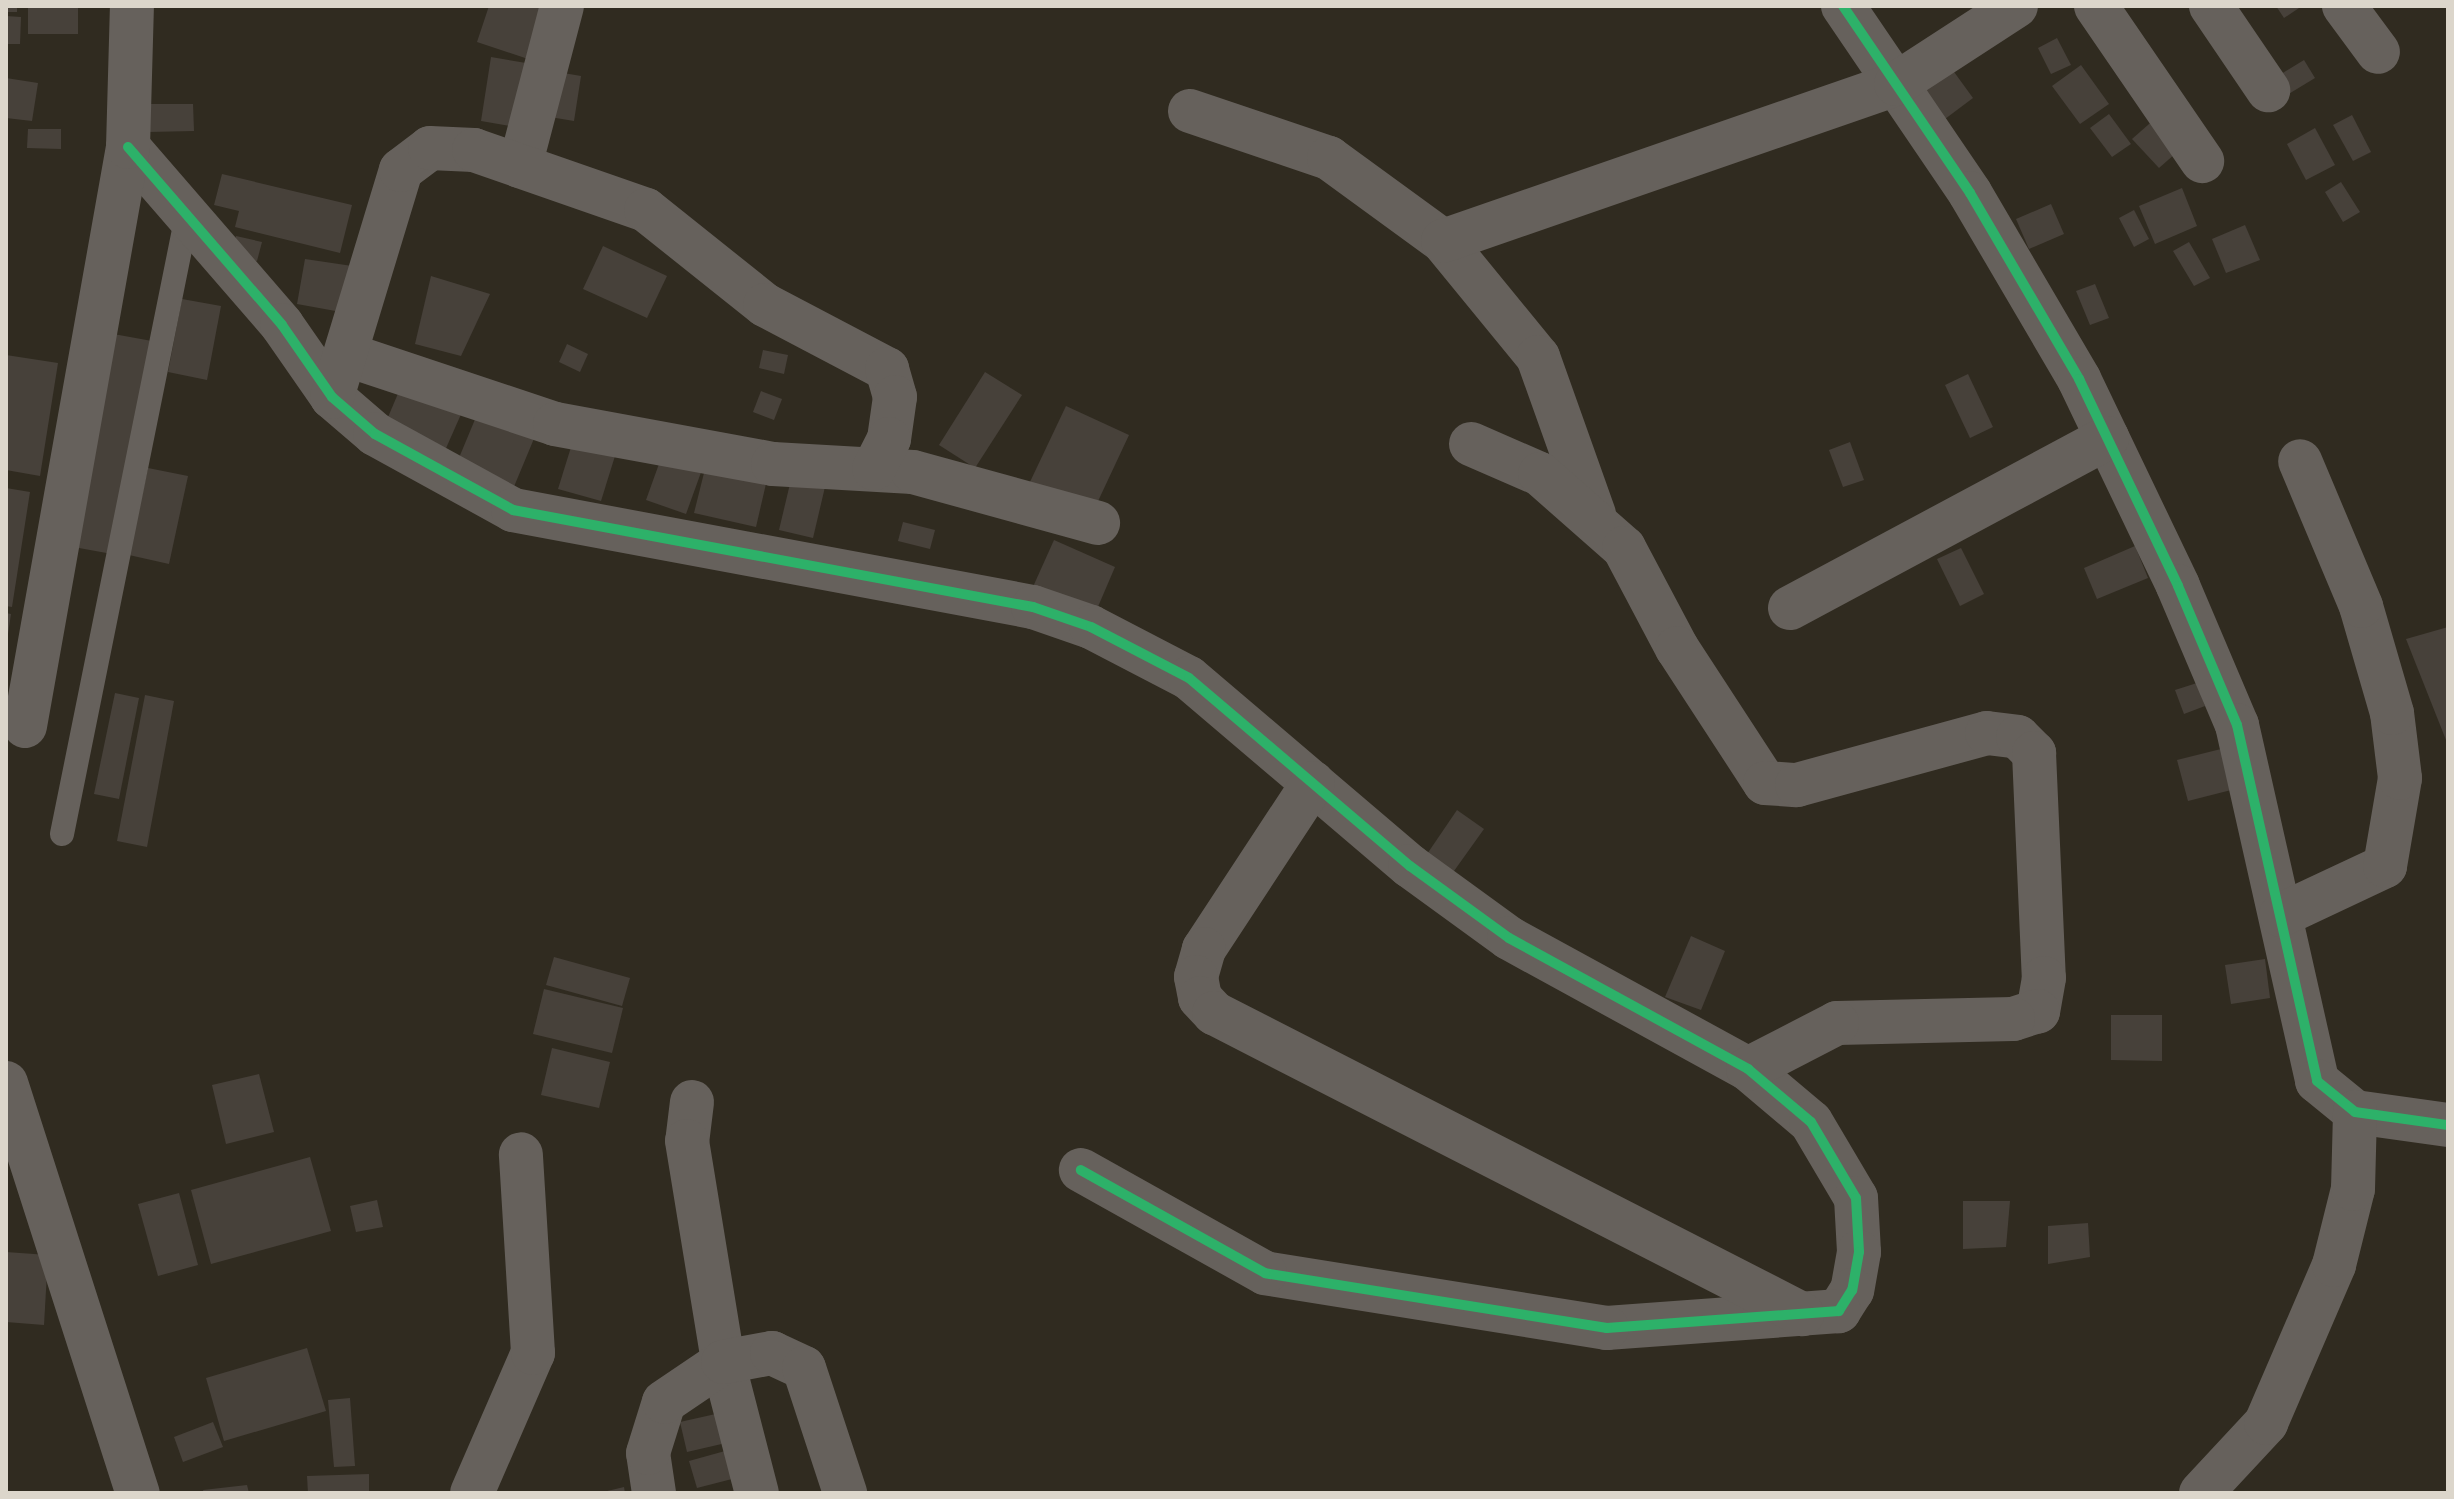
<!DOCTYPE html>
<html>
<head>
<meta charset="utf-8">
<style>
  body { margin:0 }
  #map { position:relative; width:2454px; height:1499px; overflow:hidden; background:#302b20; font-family:"Source Serif 4",serif }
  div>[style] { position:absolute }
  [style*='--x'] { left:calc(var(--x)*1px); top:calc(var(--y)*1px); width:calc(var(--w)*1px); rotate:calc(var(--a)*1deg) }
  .building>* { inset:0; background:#47413a }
  .lane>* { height:24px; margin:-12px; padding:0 12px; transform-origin:12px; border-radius:12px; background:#66615c }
  .street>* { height:44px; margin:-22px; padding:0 22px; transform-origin:22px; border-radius:22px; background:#66615c }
  .cycleway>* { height:10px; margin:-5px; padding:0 5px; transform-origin:5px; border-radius:5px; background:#2db169 }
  span { translate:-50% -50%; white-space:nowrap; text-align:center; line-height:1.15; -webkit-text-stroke:7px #1a160e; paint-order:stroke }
  .frame { position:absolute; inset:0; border:8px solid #dcd6cb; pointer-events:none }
</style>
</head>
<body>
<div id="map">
  <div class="building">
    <i style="clip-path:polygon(6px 6px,17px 6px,17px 12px,6px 12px)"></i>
    <i style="clip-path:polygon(28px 6px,78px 6px,78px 34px,28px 34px)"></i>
    <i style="clip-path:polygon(489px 6px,557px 6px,537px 62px,477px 42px)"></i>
    <i style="clip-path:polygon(2276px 6px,2302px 6px,2284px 18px)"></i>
    <i style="clip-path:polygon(6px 16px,21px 17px,20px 44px,6px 44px)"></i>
    <i style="clip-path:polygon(2057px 38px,2071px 65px,2051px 74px,2038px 48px)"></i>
    <i style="clip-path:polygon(491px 57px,526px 63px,515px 127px,481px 121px)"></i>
    <i style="clip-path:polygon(2304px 60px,2315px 78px,2287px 95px,2276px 77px)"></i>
    <i style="clip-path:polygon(1949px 65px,1973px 98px,1945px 119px,1920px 86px)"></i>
    <i style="clip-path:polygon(2081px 65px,2109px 104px,2080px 124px,2052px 86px)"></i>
    <i style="clip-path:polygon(546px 70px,581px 76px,574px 121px,538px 115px)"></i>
    <i style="clip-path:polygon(6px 78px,38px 83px,32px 121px,6px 118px)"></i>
    <i style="clip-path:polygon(148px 104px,193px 104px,194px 131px,148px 132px)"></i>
    <i style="clip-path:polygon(2109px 114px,2131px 144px,2112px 157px,2090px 128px)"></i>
    <i style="clip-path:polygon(2352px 115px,2371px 152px,2353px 161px,2333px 125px)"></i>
    <i style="clip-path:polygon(2157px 117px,2184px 146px,2159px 168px,2132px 139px)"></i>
    <i style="clip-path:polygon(2315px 128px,2335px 165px,2306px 180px,2287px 144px)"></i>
    <i style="clip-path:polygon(28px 129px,61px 129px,61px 149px,27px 148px)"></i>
    <i style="clip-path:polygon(222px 174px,352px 205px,340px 253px,235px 227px,239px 211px,214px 205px)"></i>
    <i style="clip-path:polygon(2341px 182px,2360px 212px,2343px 222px,2325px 192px)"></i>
    <i style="clip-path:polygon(2182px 188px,2197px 226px,2155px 244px,2139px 206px)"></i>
    <i style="clip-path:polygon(2051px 204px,2064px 234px,2029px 249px,2016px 219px)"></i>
    <i style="clip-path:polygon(2134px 210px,2149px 239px,2134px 247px,2119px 218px)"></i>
    <i style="clip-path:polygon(2245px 225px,2260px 260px,2226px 273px,2212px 239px)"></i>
    <i style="clip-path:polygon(236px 236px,262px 242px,257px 261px,231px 255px)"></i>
    <i style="clip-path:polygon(2189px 242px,2210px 278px,2194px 286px,2173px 251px)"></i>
    <i style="clip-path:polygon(603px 246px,667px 276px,647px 318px,583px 289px)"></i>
    <i style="clip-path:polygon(305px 259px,359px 267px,352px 314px,297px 304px)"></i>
    <i style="clip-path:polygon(431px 276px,490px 294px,461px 356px,415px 344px)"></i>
    <i style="clip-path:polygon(2095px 284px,2109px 318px,2090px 325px,2076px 291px)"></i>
    <i style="clip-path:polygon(182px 299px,221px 306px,207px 380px,168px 372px)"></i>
    <i style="clip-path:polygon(108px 333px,152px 341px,112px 554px,68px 546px)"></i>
    <i style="clip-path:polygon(567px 344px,588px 354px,580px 372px,559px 362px)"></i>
    <i style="clip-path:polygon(763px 350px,788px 355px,784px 374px,759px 368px)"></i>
    <i style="clip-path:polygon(6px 355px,58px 363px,40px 476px,6px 470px)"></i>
    <i style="clip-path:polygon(985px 372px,1022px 395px,975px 468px,939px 445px)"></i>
    <i style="clip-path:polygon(1968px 374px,1993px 427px,1970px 438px,1945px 385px)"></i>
    <i style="clip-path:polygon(405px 377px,466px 403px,443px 455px,383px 429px)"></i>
    <i style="clip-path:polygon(761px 391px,782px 399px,774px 420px,753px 412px)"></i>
    <i style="clip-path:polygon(481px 405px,538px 429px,513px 489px,456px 465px)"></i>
    <i style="clip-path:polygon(1066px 406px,1129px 435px,1092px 514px,1029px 484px)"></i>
    <i style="clip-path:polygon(576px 431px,619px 443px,601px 501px,558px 489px)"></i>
    <i style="clip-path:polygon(1850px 442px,1864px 480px,1843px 487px,1829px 450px)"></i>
    <i style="clip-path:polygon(664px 450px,704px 464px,686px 514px,646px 500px)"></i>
    <i style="clip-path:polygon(707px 461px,768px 475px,756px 527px,694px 513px)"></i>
    <i style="clip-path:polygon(794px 467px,828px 474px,813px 538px,779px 530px)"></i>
    <i style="clip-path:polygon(148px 468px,188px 476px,169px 564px,129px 555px)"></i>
    <i style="clip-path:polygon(6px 488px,30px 492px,12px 607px,6px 606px)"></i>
    <i style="clip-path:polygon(903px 522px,935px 530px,930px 549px,898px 541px)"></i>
    <i style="clip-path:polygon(1054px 540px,1115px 567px,1094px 616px,1032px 589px)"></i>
    <i style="clip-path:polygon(2135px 546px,2148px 578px,2097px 599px,2084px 568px)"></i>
    <i style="clip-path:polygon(1961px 548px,1984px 594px,1960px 606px,1937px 559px)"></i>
    <i style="clip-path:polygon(6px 613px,11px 614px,8px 634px,6px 634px)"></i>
    <i style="clip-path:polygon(2448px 627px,2448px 745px,2406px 639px)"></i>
    <i style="clip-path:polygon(2197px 683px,2205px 706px,2184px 714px,2175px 690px)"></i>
    <i style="clip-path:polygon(115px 693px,139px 698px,119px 799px,94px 794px)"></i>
    <i style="clip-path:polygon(145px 695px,174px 701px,147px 847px,117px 841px)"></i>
    <i style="clip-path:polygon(2233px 746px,2243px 787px,2188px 801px,2177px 760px)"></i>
    <i style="clip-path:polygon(1457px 810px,1484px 829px,1449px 878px,1423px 860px)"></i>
    <i style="clip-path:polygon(1691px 936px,1725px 951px,1701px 1010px,1665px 997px)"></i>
    <i style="clip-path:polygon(554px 957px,630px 978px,622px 1006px,546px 985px)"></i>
    <i style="clip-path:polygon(2265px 959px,2270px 998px,2231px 1004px,2225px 965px)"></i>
    <i style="clip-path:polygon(544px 989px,623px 1008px,612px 1053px,533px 1034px)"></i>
    <i style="clip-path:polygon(2111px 1015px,2162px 1015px,2162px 1061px,2111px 1060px)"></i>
    <i style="clip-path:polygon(552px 1048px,610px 1062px,599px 1108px,541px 1095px)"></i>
    <i style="clip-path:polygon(259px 1074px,274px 1132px,226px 1144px,212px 1085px)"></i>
    <i style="clip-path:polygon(310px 1157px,331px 1231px,211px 1264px,191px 1190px)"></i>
    <i style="clip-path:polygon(179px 1193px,198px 1265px,158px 1276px,138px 1204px)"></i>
    <i style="clip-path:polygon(377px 1200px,383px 1227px,356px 1232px,350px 1206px)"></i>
    <i style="clip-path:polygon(1963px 1201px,2010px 1201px,2006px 1247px,1963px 1249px)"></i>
    <i style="clip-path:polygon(2088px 1223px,2090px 1257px,2048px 1264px,2048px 1226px)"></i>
    <i style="clip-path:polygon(6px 1252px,48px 1255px,44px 1325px,6px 1322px)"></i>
    <i style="clip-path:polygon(307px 1348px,326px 1411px,224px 1441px,206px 1378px)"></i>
    <i style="clip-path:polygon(350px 1398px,355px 1466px,334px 1467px,328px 1400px)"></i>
    <i style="clip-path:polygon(720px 1413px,726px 1443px,687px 1452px,680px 1422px)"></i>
    <i style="clip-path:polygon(213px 1422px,223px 1447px,183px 1462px,174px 1437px)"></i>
    <i style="clip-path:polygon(725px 1451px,732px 1479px,697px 1488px,689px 1461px)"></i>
    <i style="clip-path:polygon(369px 1474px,369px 1493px,308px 1493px,307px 1476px)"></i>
    <i style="clip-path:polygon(247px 1485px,249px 1493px,204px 1493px,203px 1490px)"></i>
    <i style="clip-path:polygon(624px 1487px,625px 1493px,603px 1493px,603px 1492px)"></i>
  </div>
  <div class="lane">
    <i style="--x:62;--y:834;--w:631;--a:-78.58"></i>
  </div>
  <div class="street">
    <i style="--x:1843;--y:6;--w:226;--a:55.8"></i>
    <i style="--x:1970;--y:193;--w:216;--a:59.6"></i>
    <i style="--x:2079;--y:379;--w:229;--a:64.4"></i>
    <i style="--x:2178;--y:586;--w:151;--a:67"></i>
    <i style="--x:2237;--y:725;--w:365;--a:77.3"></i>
    <i style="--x:2317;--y:1081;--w:49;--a:39.2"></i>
    <i style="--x:2355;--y:1112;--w:94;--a:8"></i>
    <i style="--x:2096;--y:6;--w:188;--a:55.6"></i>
    <i style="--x:2211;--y:6;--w:102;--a:55.8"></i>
    <i style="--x:2344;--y:6;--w:57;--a:53.5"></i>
    <i style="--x:1190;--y:111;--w:147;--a:18.7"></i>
    <i style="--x:1329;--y:158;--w:141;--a:36.1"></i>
    <i style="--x:1443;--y:241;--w:150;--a:50.7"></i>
    <i style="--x:1538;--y:357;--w:167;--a:70.4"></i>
    <i style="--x:128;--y:147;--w:235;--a:49.1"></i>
    <i style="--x:282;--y:325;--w:88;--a:55.2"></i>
    <i style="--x:332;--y:397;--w:57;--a:40.7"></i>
    <i style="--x:375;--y:434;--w:158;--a:28.8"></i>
    <i style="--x:513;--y:510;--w:529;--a:10.57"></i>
    <i style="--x:1033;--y:607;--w:61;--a:19"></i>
    <i style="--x:1091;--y:627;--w:110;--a:27.5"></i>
    <i style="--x:1189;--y:678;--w:290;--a:40.4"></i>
    <i style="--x:1410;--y:866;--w:122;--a:36"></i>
    <i style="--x:1509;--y:938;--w:273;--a:28.7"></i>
    <i style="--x:1748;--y:1069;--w:82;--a:40.1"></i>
    <i style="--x:1811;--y:1122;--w:88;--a:59.4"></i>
    <i style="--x:1856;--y:1198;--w:54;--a:86.8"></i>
    <i style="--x:1859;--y:1252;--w:39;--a:100"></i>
    <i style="--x:1852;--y:1290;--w:25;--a:122"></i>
    <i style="--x:1839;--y:1311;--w:233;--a:175.8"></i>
    <i style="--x:1607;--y:1328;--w:346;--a:-170.9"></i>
    <i style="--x:1265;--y:1273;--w:211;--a:-150.8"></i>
    <i style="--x:520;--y:166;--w:165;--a:-75.3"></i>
    <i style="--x:1443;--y:241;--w:479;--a:-19.1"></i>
    <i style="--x:1896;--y:84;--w:143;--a:-33"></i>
    <i style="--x:348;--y:355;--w:218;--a:18.4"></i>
    <i style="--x:555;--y:424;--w:222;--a:10.4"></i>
    <i style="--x:773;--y:464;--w:140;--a:3.3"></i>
    <i style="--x:913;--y:472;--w:192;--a:15.4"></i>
    <i style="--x:332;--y:397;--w:237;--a:-73.1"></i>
    <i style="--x:401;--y:170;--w:36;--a:-37"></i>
    <i style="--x:430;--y:148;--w:44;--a:2.6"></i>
    <i style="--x:474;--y:150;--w:182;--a:19.2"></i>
    <i style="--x:646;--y:210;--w:152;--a:38.6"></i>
    <i style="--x:765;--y:305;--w:138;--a:27.7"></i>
    <i style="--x:887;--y:369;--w:29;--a:74"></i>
    <i style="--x:895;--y:397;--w:42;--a:98.1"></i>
    <i style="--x:889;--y:439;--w:33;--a:117"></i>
    <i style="--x:1471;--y:444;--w:75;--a:23.5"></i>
    <i style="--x:1540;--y:474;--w:112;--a:41.4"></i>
    <i style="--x:1624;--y:548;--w:113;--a:62.1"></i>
    <i style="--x:1677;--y:648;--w:161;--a:56.9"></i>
    <i style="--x:1765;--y:783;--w:32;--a:4"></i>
    <i style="--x:1797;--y:785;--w:197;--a:-15.3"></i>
    <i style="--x:1987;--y:733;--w:31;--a:7"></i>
    <i style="--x:2018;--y:737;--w:23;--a:45"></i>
    <i style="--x:2034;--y:753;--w:225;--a:87.5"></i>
    <i style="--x:2044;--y:978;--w:34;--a:100"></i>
    <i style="--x:2038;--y:1011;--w:26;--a:162"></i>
    <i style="--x:2013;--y:1019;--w:176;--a:178.7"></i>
    <i style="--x:1837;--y:1023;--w:100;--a:152.7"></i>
    <i style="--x:1790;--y:608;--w:360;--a:-28.2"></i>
    <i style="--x:25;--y:726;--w:588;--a:-79.91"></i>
    <i style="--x:128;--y:147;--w:141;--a:-88.4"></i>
    <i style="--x:1313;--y:783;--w:199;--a:123.3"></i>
    <i style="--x:1204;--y:949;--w:29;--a:106"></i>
    <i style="--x:1196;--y:977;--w:21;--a:79"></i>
    <i style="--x:1200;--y:998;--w:21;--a:47"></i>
    <i style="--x:1214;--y:1013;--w:661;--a:27.11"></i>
    <i style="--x:2281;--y:915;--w:115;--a:-25.2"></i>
    <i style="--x:2385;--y:866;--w:89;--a:-80.3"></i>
    <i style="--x:2400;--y:778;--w:65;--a:-97"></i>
    <i style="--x:2392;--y:713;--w:111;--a:-106.2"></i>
    <i style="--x:2361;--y:606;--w:157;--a:-112.8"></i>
    <i style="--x:6;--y:1083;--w:431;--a:72.2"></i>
    <i style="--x:692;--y:1102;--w:39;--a:97"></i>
    <i style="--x:687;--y:1141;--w:224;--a:80.7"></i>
    <i style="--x:723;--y:1362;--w:135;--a:75.5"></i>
    <i style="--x:472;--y:1493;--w:153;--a:-66.5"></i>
    <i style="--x:533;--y:1353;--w:199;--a:-93.5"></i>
    <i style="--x:654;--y:1493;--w:40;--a:-98.5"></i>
    <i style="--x:648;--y:1453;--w:53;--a:-72.6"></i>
    <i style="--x:664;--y:1402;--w:71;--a:-34.1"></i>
    <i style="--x:723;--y:1362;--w:50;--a:-10.4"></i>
    <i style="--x:772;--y:1353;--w:35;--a:25"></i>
    <i style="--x:804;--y:1368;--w:132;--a:71.8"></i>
    <i style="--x:2201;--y:1493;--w:96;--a:-47.1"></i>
    <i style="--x:2266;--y:1423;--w:172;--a:-66.7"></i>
    <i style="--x:2334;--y:1265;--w:78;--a:-76"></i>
    <i style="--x:2353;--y:1189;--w:77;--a:-88.5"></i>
  </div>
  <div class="cycleway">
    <i style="--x:1843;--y:6;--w:226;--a:55.8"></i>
    <i style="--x:1970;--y:193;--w:216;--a:59.6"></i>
    <i style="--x:2079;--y:379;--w:229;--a:64.4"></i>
    <i style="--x:2178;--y:586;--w:151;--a:67"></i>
    <i style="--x:2237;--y:725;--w:365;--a:77.3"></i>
    <i style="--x:2317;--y:1081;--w:49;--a:39.2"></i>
    <i style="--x:2355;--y:1112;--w:94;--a:8"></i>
    <i style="--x:128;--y:147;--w:235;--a:49.1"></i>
    <i style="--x:282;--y:325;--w:88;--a:55.2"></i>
    <i style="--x:332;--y:397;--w:57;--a:40.7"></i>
    <i style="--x:375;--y:434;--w:158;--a:28.8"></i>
    <i style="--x:513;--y:510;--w:529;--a:10.57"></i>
    <i style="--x:1033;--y:607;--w:61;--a:19"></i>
    <i style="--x:1091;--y:627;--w:110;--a:27.5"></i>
    <i style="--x:1189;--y:678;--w:290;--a:40.4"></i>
    <i style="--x:1410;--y:866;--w:122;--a:36"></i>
    <i style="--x:1509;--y:938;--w:273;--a:28.7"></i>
    <i style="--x:1748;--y:1069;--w:82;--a:40.1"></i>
    <i style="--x:1811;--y:1122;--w:88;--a:59.4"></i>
    <i style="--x:1856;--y:1198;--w:54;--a:86.8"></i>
    <i style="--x:1859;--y:1252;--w:39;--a:100"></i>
    <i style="--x:1852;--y:1290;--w:25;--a:122"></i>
    <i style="--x:1839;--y:1311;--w:233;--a:175.8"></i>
    <i style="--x:1607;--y:1328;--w:346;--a:-170.9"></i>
    <i style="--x:1265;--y:1273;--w:211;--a:-150.8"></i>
  </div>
  <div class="frame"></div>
</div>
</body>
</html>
